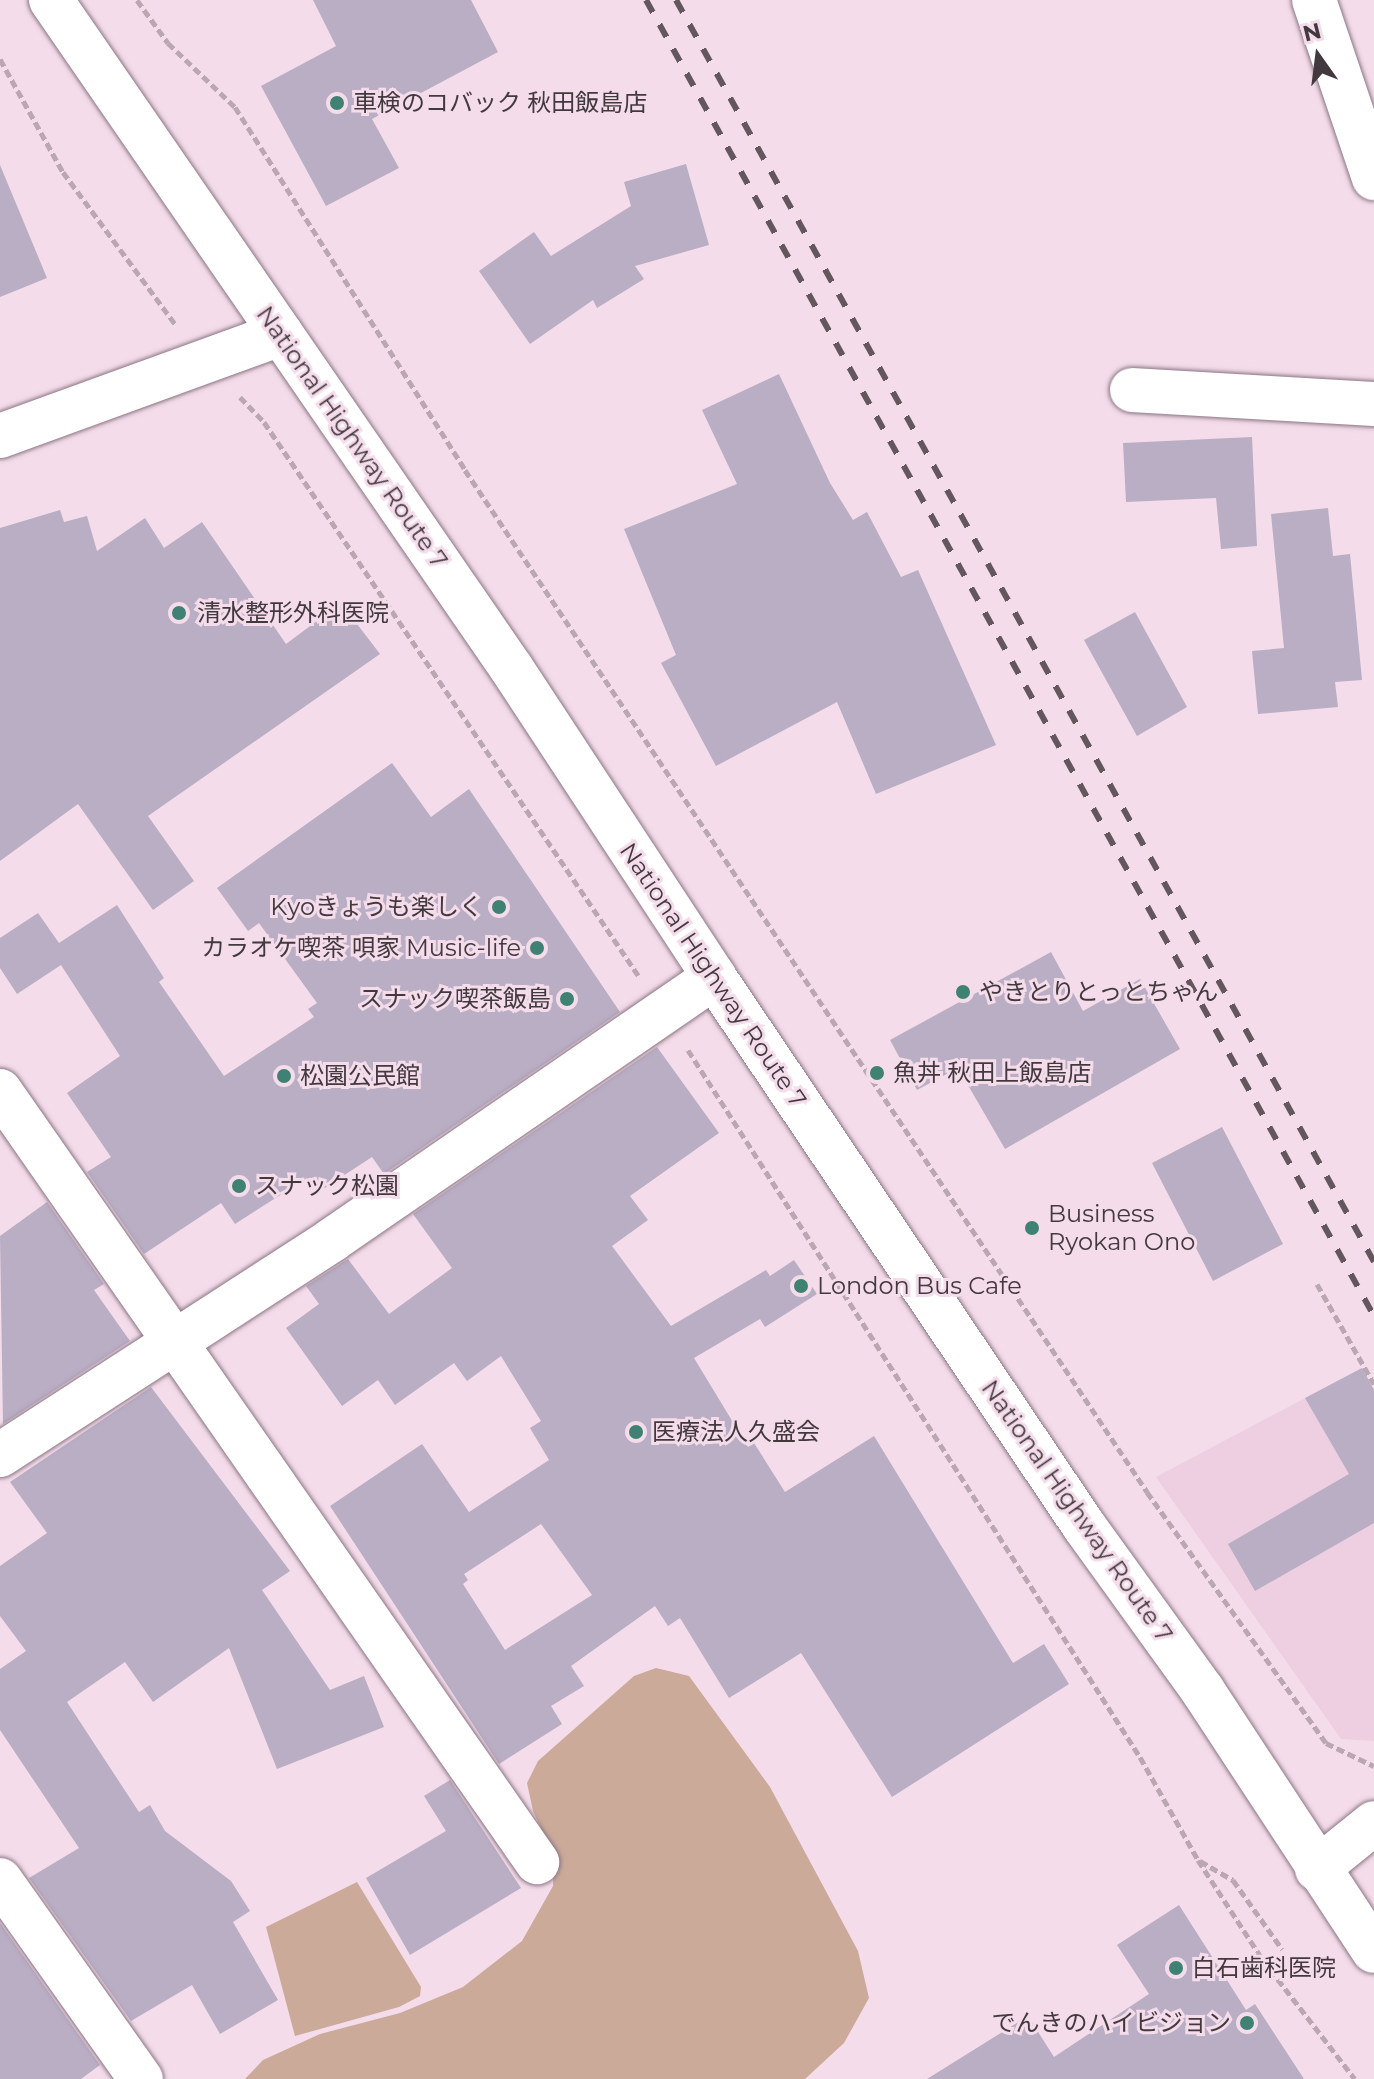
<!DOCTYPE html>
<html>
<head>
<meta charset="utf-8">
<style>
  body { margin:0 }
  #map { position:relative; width:1374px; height:2079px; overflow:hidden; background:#f4dcea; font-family:Montserrat,"Noto Sans JP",sans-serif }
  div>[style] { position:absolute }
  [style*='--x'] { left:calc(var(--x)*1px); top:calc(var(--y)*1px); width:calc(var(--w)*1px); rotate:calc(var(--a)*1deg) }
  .built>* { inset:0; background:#eecee1 }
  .green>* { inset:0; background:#cbaa9a }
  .building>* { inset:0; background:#b9aec4 }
  .path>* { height:5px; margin-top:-2.5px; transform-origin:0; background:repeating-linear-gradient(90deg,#baa7b2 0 8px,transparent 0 12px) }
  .roads { filter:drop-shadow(0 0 2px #8b7583) drop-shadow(0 0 2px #8b7583) }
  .minor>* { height:44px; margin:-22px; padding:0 22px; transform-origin:22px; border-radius:22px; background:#fff }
  .secondary>* { height:44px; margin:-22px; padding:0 22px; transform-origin:22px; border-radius:22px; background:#fff }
  .trunk>* { height:44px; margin:-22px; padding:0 22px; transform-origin:22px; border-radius:22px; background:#fff }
  .rail>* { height:6px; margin-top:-3px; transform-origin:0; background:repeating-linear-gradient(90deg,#63575d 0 14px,transparent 0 28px) }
  .dots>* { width:22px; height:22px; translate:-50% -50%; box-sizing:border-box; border:4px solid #f4dcea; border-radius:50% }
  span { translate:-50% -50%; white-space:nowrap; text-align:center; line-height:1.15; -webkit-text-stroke:6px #f4dcea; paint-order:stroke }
  .poi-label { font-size:24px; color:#42393e }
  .left { translate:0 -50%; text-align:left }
  .right { translate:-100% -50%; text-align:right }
  .street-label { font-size:24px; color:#42393e }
  .north { position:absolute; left:1278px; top:16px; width:80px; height:80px; -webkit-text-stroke:6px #f4dcea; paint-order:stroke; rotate:346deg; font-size:22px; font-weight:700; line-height:32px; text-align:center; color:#42393e }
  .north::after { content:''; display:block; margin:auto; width:28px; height:36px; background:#42393e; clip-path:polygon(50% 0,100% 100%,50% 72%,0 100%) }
</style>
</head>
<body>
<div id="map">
  <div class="built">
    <i style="clip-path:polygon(1362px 1368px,1374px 1390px,1374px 1741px,1341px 1739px,1156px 1477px)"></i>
  </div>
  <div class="green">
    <i style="clip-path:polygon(656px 1668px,689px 1676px,770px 1787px,858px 1951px,869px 1998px,844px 2043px,805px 2079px,245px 2079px,263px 2060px,320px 2034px,400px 2013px,463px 1987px,522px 1941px,553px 1886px,554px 1857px,533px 1811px,527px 1783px,538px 1761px,634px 1676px)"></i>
    <i style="clip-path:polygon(357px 1882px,421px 1987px,420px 1996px,399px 2007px,295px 2036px,266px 1927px)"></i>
  </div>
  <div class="building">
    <i style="clip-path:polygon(313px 0,471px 0,498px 52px,372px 119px,399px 168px,326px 206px,261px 86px,336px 46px)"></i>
    <i style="clip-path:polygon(686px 164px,709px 245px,635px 266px,644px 279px,597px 308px,593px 300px,530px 344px,479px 271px,534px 232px,551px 256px,631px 206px,624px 182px)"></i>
    <i style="clip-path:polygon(0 165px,47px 278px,0 297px)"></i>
    <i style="clip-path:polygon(779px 374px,830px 483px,853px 520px,867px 512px,901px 577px,918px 570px,996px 745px,876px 794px,837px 702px,716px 766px,661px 663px,676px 655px,624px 529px,737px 484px,702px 410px)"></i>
    <i style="clip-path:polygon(1252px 437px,1257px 546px,1221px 549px,1216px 498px,1126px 502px,1123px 443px)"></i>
    <i style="clip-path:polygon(1328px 508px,1333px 556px,1350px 554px,1362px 680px,1335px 682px,1338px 707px,1258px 714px,1252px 651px,1284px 648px,1271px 514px)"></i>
    <i style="clip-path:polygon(60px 510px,64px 522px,87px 516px,97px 551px,145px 518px,164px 548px,202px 522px,286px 644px,341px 603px,380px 654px,148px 816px,194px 881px,153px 910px,78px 804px,0 861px,0 528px)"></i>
    <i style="clip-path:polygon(1135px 612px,1187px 707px,1137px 736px,1084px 640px)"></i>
    <i style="clip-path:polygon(392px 763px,431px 817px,469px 789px,620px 1012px,384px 1174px,372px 1157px,317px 1193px,307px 1178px,235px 1224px,221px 1203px,144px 1254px,87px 1172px,111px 1157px,67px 1093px,120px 1056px,61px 965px,17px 994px,0 968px,0 938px,38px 913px,59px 943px,117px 905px,164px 978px,159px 982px,224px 1076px,314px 1017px,308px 1009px,317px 1003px,259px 923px,248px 931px,217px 888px)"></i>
    <i style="clip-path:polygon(1051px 952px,1083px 1011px,1140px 979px,1180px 1049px,1005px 1149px,958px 1068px,917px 1090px,890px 1040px)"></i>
    <i style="clip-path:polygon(evenodd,657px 1047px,719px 1133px,630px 1196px,648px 1220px,612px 1246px,671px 1326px,766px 1270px,770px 1276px,794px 1260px,817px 1294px,765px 1327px,760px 1319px,694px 1358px,748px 1447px,754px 1443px,785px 1492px,874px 1436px,1013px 1663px,1044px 1644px,1069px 1684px,892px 1797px,801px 1653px,729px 1698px,680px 1618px,668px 1626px,655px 1606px,571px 1666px,584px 1686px,551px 1706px,562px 1724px,499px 1764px,330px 1506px,422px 1444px,469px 1512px,549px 1460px,530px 1428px,541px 1421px,501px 1356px,467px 1381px,454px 1363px,395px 1405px,378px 1380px,342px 1406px,286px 1328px,319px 1304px,306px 1286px,348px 1259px,389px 1314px,452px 1268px,413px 1214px,657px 1047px,541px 1524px,592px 1595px,505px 1650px,463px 1584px,468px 1580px,464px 1574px,541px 1524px)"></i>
    <i style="clip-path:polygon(1222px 1127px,1283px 1244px,1213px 1281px,1152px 1163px)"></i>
    <i style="clip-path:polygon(47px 1202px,104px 1284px,94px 1290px,130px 1341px,3px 1424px,0 1236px)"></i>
    <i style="clip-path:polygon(1362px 1368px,1374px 1390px,1374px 1523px,1255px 1591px,1228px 1544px,1349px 1474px,1305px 1398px)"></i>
    <i style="clip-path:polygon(151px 1387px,290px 1571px,262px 1590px,330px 1690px,364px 1676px,384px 1727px,277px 1769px,229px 1648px,153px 1702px,125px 1662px,67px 1702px,139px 1812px,150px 1805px,165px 1831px,231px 1881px,250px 1911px,233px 1922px,278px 2000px,220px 2034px,192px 1985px,131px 2021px,29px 1878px,79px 1848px,0 1730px,0 1669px,26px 1651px,0 1616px,0 1566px,47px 1533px,10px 1482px)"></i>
    <i style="clip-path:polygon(450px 1780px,521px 1888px,410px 1955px,366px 1878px,446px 1831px,424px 1796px)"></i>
    <i style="clip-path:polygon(1179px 1905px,1246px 2010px,1255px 2004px,1304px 2079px,927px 2079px,1028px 2016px,1054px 2057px,1149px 1994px,1117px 1945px)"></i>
    <i style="clip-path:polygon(0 1923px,100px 2065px,81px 2079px,0 2079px)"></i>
  </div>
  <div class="path">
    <i style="--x:137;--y:0;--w:53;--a:54.2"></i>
    <i style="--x:168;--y:43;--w:93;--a:43.7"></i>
    <i style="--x:235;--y:107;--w:430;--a:57.6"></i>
    <i style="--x:465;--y:470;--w:1229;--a:56.28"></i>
    <i style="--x:1147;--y:1492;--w:308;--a:54.5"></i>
    <i style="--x:1326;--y:1743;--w:53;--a:25.6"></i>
    <i style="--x:0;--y:59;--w:129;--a:60.9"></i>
    <i style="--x:63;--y:172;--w:189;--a:53.6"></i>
    <i style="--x:240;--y:397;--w:35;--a:46"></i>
    <i style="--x:264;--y:422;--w:668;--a:55.93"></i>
    <i style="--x:688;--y:1050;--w:839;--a:57.41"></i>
    <i style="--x:1140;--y:1757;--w:118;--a:60.6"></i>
    <i style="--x:1198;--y:1860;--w:119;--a:57"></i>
    <i style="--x:1263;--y:1960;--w:150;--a:52.3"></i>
    <i style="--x:1317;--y:1284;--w:115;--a:60.3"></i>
    <i style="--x:1200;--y:1861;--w:38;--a:30"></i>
    <i style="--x:1233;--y:1880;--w:85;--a:54.6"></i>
  </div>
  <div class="roads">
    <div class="minor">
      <i style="--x:1314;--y:0;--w:188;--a:71.4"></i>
      <i style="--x:1132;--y:390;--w:242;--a:3.3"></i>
      <i style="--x:0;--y:436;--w:299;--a:-20"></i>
      <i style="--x:0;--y:1091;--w:940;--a:55.14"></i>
      <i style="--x:0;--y:1455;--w:396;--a:-32.9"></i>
      <i style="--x:332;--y:1240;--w:464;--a:-34.5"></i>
      <i style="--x:0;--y:1880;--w:244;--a:54.7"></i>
    </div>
    <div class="secondary">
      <i style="--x:1317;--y:1869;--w:73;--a:-38.9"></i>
    </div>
    <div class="trunk">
      <i style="--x:51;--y:0;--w:812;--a:55.43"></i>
      <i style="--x:512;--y:669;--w:368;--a:56.7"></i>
      <i style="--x:714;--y:977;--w:662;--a:56.02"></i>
      <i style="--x:1084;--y:1526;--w:203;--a:54.2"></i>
      <i style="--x:1203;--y:1691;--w:311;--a:56.7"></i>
    </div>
  </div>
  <div class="rail">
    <i style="--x:646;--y:0;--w:1504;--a:61.05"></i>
    <i style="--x:676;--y:0;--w:1442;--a:61.05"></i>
  </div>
  <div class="dots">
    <i style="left:337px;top:103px;background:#3f8172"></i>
    <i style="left:179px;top:613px;background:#3f8172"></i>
    <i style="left:499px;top:907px;background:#3f8172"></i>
    <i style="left:537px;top:948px;background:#3f8172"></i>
    <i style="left:963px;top:992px;background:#3f8172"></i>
    <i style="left:567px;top:999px;background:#3f8172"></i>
    <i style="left:877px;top:1073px;background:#3f8172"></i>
    <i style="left:284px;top:1076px;background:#3f8172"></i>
    <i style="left:239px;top:1186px;background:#3f8172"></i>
    <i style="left:1032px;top:1228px;background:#3f8172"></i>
    <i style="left:801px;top:1286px;background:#3f8172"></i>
    <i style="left:636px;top:1432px;background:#3f8172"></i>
    <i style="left:1176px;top:1968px;background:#3f8172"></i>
    <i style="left:1247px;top:2023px;background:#3f8172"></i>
  </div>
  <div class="poi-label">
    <span class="left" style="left:353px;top:103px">車検のコバック 秋田飯島店</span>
    <span class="left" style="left:197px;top:613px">清水整形外科医院</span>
    <span class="right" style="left:483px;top:907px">Kyoきょうも楽しく</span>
    <span class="right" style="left:521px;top:948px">カラオケ喫茶 唄家 Music-life</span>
    <span class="left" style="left:979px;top:992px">やきとりとっとちゃん</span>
    <span class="right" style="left:551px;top:999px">スナック喫茶飯島</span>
    <span class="left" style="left:893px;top:1073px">魚丼 秋田上飯島店</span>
    <span class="left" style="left:300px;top:1076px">松園公民館</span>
    <span class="left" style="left:255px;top:1186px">スナック松園</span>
    <span class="left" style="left:1048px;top:1228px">Business<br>Ryokan Ono</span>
    <span class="left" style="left:817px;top:1286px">London Bus Cafe</span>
    <span class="left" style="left:652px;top:1432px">医療法人久盛会</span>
    <span class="left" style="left:1192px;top:1968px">白石歯科医院</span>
    <span class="right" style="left:1231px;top:2023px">でんきのハイビジョン</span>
  </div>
  <div class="street-label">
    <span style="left:352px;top:437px;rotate:55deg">National Highway Route 7</span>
    <span style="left:713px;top:975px;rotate:56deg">National Highway Route 7</span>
    <span style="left:1077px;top:1511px;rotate:55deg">National Highway Route 7</span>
  </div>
  <div class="north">N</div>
</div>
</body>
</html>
